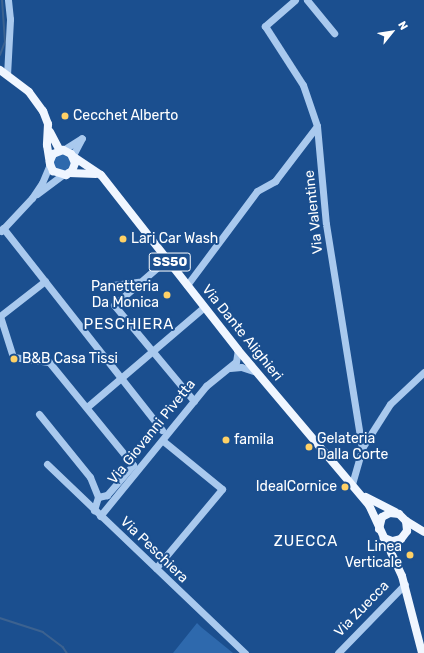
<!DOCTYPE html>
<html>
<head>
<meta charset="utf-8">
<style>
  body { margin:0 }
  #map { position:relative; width:424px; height:653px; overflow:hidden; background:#1b4f8f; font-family:Rubik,sans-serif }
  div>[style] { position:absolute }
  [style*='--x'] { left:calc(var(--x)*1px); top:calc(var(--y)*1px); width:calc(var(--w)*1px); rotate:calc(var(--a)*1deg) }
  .green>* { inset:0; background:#2e69ad }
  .stream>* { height:1.5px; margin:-0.75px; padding:0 0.75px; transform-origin:0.75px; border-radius:0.75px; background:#3c6290 }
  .minor>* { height:7px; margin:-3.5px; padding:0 3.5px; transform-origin:3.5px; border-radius:3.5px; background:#a9c9ee }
  .major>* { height:8px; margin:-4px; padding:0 4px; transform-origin:4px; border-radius:4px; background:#f0f6ff }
  .dots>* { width:11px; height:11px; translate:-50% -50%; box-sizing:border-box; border:2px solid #1b4f8f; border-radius:50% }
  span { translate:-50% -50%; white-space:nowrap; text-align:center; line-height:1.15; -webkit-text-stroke:4px #1b4f8f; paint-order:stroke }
  .shield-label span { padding:1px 3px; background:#1b4f8f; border:1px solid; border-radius:3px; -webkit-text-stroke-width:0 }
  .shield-label { font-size:13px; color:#fff; font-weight:700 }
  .poi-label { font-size:14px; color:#fff }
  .left { translate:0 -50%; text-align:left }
  .right { translate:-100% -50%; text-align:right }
  .street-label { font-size:14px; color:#fff }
  .neighbourhood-label { font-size:15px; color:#fff; letter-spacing:1px }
  .north { position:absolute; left:372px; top:12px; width:40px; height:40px; -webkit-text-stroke:3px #1b4f8f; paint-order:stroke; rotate:60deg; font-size:11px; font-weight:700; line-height:16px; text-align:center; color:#fff }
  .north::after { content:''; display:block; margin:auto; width:14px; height:18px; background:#fff; clip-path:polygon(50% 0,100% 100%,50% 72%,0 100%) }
</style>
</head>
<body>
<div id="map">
  <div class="green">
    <i style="clip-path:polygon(59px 151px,74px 160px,66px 174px,52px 167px,54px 155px)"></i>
    <i style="clip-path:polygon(197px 623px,201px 627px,233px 653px,173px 653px)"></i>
  </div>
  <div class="stream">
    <i style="--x:0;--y:55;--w:14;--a:-69"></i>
    <i style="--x:5;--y:42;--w:42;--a:-94.1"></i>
    <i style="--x:0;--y:618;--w:45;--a:18"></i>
    <i style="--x:43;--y:632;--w:25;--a:37"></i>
    <i style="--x:63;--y:647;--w:7;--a:56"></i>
  </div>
  <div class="minor">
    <i style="--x:295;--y:0;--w:40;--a:139"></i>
    <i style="--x:265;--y:26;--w:70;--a:57.2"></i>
    <i style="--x:303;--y:85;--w:43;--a:71.1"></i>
    <i style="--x:317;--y:126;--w:98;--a:84.8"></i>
    <i style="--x:326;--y:224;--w:227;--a:80.9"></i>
    <i style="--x:307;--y:0;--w:43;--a:50.7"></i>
    <i style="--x:7;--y:75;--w:56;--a:-86.9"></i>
    <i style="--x:10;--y:19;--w:19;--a:-96"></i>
    <i style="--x:63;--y:150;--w:22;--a:-32"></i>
    <i style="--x:73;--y:155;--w:19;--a:-62"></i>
    <i style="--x:37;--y:194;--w:31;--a:-37"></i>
    <i style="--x:3;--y:228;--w:257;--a:51.8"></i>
    <i style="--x:1;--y:231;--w:45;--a:-46.8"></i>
    <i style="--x:32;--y:198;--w:18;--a:-56"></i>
    <i style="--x:42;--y:183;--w:21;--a:-67"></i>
    <i style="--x:167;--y:259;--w:70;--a:139"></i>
    <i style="--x:114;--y:305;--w:125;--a:50.2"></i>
    <i style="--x:45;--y:281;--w:57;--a:142.1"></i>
    <i style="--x:0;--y:316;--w:43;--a:72.4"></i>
    <i style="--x:13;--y:357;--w:36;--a:8"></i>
    <i style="--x:49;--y:362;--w:133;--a:50.8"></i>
    <i style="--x:133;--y:465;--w:40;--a:131"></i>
    <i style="--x:107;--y:495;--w:9;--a:167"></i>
    <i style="--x:113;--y:285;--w:26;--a:-7"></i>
    <i style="--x:187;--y:285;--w:117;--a:-53.3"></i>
    <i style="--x:257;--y:191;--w:21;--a:-29"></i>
    <i style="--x:275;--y:181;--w:69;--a:-52.6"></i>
    <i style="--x:230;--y:368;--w:11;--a:-5"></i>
    <i style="--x:241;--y:367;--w:16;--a:18"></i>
    <i style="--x:87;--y:407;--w:154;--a:-40.5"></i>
    <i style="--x:39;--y:414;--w:81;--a:51"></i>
    <i style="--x:90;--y:477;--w:22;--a:68"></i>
    <i style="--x:98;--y:497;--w:14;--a:107"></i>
    <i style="--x:47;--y:464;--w:274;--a:43.7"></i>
    <i style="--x:352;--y:484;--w:37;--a:-74"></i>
    <i style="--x:362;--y:448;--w:52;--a:-57.5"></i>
    <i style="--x:390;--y:404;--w:47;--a:-43.3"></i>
    <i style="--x:100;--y:516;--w:168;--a:-50.8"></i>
    <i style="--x:206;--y:386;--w:38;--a:-39"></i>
    <i style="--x:236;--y:362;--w:12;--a:-81"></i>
    <i style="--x:156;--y:568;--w:103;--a:-50.1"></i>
    <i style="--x:222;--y:489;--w:77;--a:-140.8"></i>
    <i style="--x:338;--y:653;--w:96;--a:-45.8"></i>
  </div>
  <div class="major">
    <i style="--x:0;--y:70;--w:36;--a:37"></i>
    <i style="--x:29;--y:92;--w:24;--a:54"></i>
    <i style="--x:43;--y:111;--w:14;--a:69"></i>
    <i style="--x:48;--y:124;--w:21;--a:93"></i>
    <i style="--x:47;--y:145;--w:19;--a:81"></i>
    <i style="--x:50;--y:164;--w:8;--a:67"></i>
    <i style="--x:53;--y:171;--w:14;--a:17"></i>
    <i style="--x:66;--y:175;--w:7;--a:-34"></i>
    <i style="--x:72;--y:171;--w:9;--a:-69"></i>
    <i style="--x:75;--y:163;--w:10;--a:-114"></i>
    <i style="--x:71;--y:154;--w:9;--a:-153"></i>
    <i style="--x:63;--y:150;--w:11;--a:158"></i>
    <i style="--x:53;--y:154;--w:8;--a:113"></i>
    <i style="--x:50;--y:132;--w:21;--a:62"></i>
    <i style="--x:74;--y:157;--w:32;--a:34"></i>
    <i style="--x:101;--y:175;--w:222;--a:51.9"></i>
    <i style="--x:238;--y:350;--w:203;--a:49.8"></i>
    <i style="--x:369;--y:505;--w:78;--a:65.1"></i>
    <i style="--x:402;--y:576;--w:80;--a:75.4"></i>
    <i style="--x:69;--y:173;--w:27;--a:2"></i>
    <i style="--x:366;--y:497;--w:33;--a:27"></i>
    <i style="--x:406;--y:521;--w:21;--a:31"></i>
    <i style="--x:379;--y:529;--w:12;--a:-76"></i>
    <i style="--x:382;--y:517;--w:9;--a:-27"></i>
    <i style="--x:390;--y:513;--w:9;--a:6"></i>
    <i style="--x:399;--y:514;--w:10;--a:45"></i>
    <i style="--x:406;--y:521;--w:10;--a:84"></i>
    <i style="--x:407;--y:531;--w:10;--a:127"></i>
    <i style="--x:401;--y:539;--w:9;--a:167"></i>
    <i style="--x:392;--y:541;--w:9;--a:-159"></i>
  </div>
  <div class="dots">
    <i style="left:65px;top:116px;background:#ffd166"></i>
    <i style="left:123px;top:239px;background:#ffd166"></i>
    <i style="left:167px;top:295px;background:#ffd166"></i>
    <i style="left:14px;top:359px;background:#ffd166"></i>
    <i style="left:226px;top:440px;background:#ffd166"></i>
    <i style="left:309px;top:447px;background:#ffd166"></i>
    <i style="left:345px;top:487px;background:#ffd166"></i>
    <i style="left:410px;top:555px;background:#ffd166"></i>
  </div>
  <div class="shield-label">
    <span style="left:170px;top:262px">SS50</span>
  </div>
  <div class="poi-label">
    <span class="left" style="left:73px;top:116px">Cecchet Alberto</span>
    <span class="left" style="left:131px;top:239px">Lari Car Wash</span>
    <span class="right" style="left:159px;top:295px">Panetteria<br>Da Monica</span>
    <span class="left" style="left:22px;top:359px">B&amp;B Casa Tissi</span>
    <span class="left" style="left:317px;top:447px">Gelateria<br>Dalla Corte</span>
    <span class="left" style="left:234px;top:440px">famila</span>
    <span class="right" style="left:337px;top:487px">IdealCornice</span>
    <span class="right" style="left:402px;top:555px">Linea<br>Verticale</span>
  </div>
  <div class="street-label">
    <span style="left:314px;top:212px;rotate:-96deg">Via Valentine</span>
    <span style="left:242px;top:333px;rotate:51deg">Via Dante Alighieri</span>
    <span style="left:152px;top:432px;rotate:-51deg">Via Giovanni Pivetta</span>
    <span style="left:154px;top:550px;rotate:44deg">Via Peschiera</span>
    <span style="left:362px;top:609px;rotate:-46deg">Via Zuecca</span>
  </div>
  <div class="neighbourhood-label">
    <span style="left:129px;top:325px">PESCHIERA</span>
    <span style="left:306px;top:542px">ZUECCA</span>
  </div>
  <div class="north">N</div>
</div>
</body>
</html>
